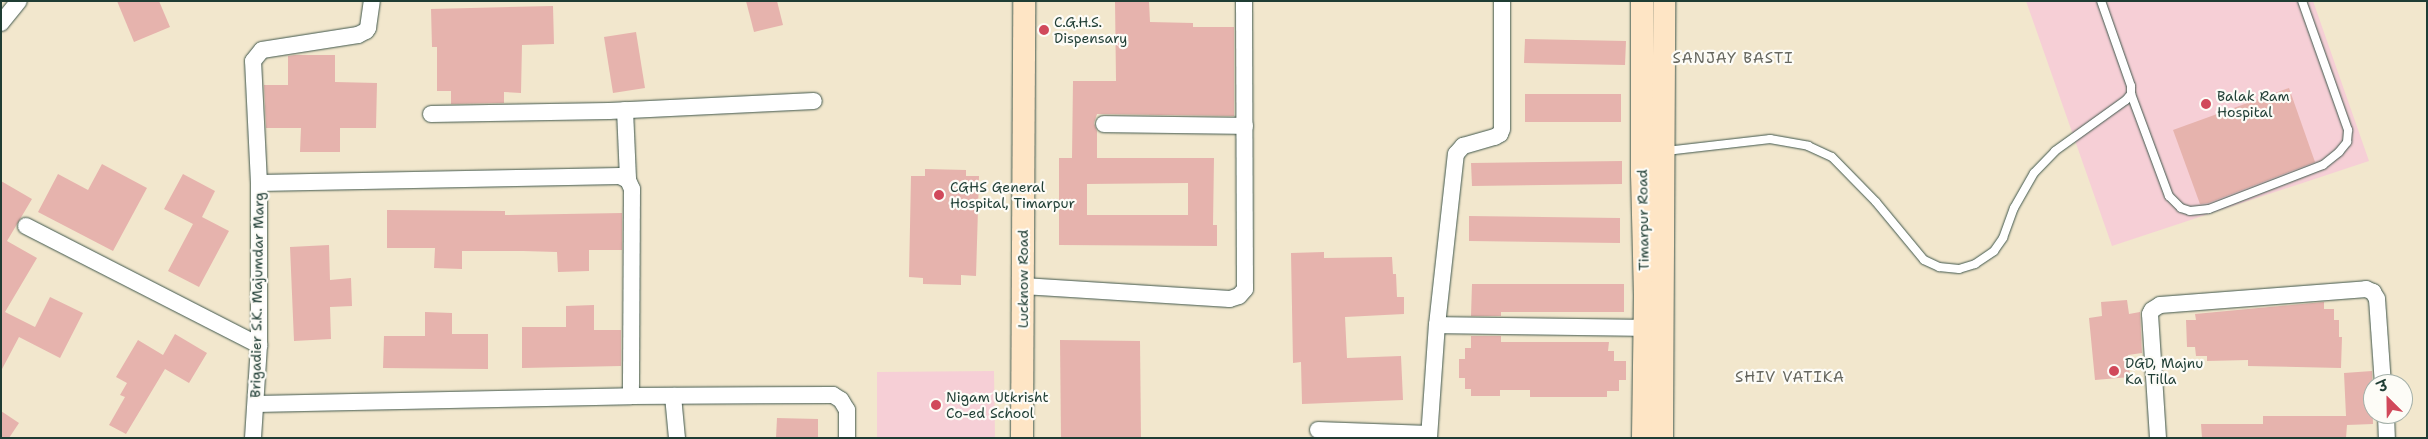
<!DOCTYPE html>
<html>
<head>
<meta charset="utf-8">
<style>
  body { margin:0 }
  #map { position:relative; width:2428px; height:439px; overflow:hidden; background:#f2e7cd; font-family:"Shantell Sans","Playpen Sans Deva",sans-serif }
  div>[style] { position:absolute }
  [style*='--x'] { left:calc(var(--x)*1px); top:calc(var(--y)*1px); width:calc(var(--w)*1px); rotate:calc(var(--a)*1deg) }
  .built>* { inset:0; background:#f6cfd6 }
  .building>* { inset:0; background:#e6b3ad }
  .roads { filter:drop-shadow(0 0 1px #3f564b) drop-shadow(0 0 1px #3f564b) }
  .lane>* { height:8px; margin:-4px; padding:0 4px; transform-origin:4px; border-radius:4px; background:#fff }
  .street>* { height:16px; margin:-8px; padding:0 8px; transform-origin:8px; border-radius:8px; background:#fff }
  .secondary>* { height:22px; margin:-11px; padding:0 11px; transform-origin:11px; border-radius:11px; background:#fee5c5 }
  .dots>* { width:14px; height:14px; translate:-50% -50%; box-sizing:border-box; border:2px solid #fdfcf7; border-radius:50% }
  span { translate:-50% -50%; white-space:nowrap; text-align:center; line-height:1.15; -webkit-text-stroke:4.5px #fdfcf7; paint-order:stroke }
  .poi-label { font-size:14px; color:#1f3d34 }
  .left { translate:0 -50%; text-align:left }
  .street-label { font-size:14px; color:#1f3d34 }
  .neighbourhood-label { font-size:15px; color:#65665e; letter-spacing:1px }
  .frame { position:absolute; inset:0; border:2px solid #1f3d34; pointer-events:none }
  .north { position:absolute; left:2363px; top:374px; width:50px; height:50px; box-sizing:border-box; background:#fdfcf7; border:1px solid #a4b0a9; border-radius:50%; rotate:337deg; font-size:14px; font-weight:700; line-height:20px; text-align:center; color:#1f3d34 }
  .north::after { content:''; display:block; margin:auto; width:18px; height:22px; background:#d1495b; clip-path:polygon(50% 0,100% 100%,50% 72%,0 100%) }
</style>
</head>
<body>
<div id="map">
  <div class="built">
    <i style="clip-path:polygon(2026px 1px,2313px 1px,2369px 161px,2112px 246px)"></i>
    <i style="clip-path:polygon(994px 371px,995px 438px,877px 438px,877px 372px)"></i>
  </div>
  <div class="building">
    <i style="clip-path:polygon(117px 1px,159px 1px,170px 27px,134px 42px)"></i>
    <i style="clip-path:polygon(746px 1px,777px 1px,783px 25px,754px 32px)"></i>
    <i style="clip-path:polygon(evenodd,1115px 1px,1149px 1px,1150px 22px,1193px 23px,1193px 27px,1234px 27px,1234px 116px,1097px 114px,1094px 123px,1097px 131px,1097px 158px,1214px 158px,1213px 225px,1217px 225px,1217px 246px,1059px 245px,1059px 158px,1072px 158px,1073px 81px,1116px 81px,1115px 1px,1188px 183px,1188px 215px,1087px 215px,1087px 184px,1188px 183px)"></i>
    <i style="clip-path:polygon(553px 6px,554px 44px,522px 45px,521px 93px,504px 92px,504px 103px,451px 104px,451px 91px,437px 91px,437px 47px,432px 47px,431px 9px)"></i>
    <i style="clip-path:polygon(636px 32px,645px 88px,613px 93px,604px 37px)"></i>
    <i style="clip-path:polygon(1525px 39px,1626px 41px,1625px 65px,1524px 63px)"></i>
    <i style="clip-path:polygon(295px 55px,335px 55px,335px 82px,377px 83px,376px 128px,340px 128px,340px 152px,300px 152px,301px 128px,266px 128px,264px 85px,288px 85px,288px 56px)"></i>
    <i style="clip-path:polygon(2289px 88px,2315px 162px,2208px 203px,2200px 204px,2173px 130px)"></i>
    <i style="clip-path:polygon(1525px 94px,1621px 94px,1621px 122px,1525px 122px)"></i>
    <i style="clip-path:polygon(1622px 161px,1622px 184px,1472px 186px,1471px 163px)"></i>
    <i style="clip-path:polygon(102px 164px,147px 188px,113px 251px,38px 212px,58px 174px,88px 190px)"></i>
    <i style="clip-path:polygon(925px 169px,966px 170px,966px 176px,979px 176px,976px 276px,961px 275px,961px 285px,923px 284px,923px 278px,909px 277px,911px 176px,925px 176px)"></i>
    <i style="clip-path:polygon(183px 174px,215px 191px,202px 217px,229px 231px,199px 287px,168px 271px,193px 224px,164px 209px)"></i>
    <i style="clip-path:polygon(1px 181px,32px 199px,7px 241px,37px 258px,5px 312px,35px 327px,50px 297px,83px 313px,60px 358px,19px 337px,1px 371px)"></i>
    <i style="clip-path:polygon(387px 210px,505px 211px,505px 215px,622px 213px,622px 250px,589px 250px,589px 271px,558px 272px,557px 252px,523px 251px,462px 251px,462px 269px,434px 268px,435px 248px,387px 248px)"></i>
    <i style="clip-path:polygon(1469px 216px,1620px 218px,1620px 243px,1469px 241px)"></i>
    <i style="clip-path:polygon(329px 245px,330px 280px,351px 278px,352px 306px,330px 307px,331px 339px,294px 341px,290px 247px)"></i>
    <i style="clip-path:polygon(1324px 252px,1324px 258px,1392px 257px,1393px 274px,1396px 274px,1397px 297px,1404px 297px,1404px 314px,1345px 317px,1347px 358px,1401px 356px,1403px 400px,1302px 404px,1301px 362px,1293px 363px,1291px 253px)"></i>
    <i style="clip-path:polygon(1472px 284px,1624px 284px,1624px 312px,1501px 312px,1501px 316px,1471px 316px)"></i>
    <i style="clip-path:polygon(2127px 300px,2129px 314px,2140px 312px,2142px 353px,2128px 355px,2130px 377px,2095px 380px,2089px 318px,2102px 316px,2101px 302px)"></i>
    <i style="clip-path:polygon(2324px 302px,2324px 309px,2334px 309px,2334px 320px,2339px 320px,2339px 337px,2342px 337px,2341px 368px,2248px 366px,2248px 360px,2207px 361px,2207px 356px,2196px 356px,2195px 347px,2187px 347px,2186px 320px,2196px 320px,2195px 314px)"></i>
    <i style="clip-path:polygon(594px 305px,594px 330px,621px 330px,621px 366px,522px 368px,522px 327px,566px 327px,566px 306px)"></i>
    <i style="clip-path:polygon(425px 312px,452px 313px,452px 334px,488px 334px,488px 369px,383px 368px,384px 336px,425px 336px)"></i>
    <i style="clip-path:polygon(175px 334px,207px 353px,189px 383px,165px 369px,126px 434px,109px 425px,125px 397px,120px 395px,127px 383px,116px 377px,138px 340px,163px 355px)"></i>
    <i style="clip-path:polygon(1471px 336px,1501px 336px,1501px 342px,1609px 342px,1608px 351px,1614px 351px,1614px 361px,1626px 361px,1626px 380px,1619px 380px,1619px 391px,1607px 391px,1607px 397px,1530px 397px,1530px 390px,1500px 390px,1500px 396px,1471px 396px,1471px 389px,1465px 389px,1465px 378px,1459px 378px,1459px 359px,1465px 359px,1465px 348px,1471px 348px)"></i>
    <i style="clip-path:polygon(1060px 340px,1140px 341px,1141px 438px,1061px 438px)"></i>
    <i style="clip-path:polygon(2372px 371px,2373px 424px,2347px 425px,2346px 438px,2202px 438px,2201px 424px,2263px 424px,2263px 416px,2346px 416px,2344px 373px)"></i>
    <i style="clip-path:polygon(1px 411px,19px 423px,9px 438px,1px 438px)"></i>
    <i style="clip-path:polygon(777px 418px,818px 419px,818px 438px,776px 438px)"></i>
  </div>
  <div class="roads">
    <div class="lane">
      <i style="--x:2131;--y:94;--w:109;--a:69.6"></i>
      <i style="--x:2169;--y:196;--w:17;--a:45"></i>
      <i style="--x:2181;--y:208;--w:9;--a:18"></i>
      <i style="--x:2190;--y:211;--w:19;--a:-6"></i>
      <i style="--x:2209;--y:209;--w:122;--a:-21.1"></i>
      <i style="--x:2323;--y:165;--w:21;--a:-39"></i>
      <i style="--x:2339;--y:152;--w:13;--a:-51"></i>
      <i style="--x:2347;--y:142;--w:12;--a:-85"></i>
      <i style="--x:2348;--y:130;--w:137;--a:-109.6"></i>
      <i style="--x:1666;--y:151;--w:105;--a:-6.6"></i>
      <i style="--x:1770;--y:139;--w:39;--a:10"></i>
      <i style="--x:1808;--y:146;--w:26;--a:25"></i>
      <i style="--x:1832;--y:157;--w:63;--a:45.6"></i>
      <i style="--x:1876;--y:202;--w:75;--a:50.4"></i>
      <i style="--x:1924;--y:260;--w:17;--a:25"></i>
      <i style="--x:1939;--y:267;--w:20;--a:6"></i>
      <i style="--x:1959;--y:269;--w:17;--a:-17"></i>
      <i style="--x:1975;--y:264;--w:23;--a:-34"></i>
      <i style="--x:1994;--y:251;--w:16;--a:-55"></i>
      <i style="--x:2003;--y:238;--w:32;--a:-70"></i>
      <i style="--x:2014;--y:208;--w:40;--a:-60.3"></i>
      <i style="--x:2034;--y:173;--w:30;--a:-46"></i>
      <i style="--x:2055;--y:151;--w:87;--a:-35.7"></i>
      <i style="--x:2126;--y:100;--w:8;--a:-50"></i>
      <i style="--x:2131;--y:94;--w:8;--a:-90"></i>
      <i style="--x:2131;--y:86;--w:90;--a:-109.4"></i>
    </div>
    <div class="street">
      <i style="--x:1;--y:23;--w:28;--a:-51"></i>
      <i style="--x:625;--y:110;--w:70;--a:87.5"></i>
      <i style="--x:431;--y:114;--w:178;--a:-1"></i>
      <i style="--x:609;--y:111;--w:205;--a:-2.8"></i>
      <i style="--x:1104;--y:124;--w:141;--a:0.8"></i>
      <i style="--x:259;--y:183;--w:361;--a:-1.1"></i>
      <i style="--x:620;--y:176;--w:9;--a:27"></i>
      <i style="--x:628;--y:180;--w:10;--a:66"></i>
      <i style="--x:632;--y:189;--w:207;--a:90.3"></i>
      <i style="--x:26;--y:226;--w:262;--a:27.1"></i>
      <i style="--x:1023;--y:286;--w:207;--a:3.6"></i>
      <i style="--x:1230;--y:299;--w:9;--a:-18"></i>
      <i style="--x:1239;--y:296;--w:9;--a:-49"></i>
      <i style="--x:1245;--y:289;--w:288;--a:-90.2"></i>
      <i style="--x:1437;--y:325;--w:207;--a:0.8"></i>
      <i style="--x:673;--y:396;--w:42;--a:84.6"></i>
      <i style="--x:256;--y:404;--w:375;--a:-1.2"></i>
      <i style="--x:631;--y:396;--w:202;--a:-0.3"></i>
      <i style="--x:833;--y:395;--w:9;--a:32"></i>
      <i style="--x:841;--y:400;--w:12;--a:59"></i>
      <i style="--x:847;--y:410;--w:28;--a:90"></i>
      <i style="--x:2386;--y:414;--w:24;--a:88"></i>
      <i style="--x:1318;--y:430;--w:111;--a:2.1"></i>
      <i style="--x:253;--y:438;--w:93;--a:-86.3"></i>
      <i style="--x:259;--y:345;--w:162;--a:-90"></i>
      <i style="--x:259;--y:183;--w:122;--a:-92.8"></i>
      <i style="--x:253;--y:61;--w:14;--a:-51"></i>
      <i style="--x:262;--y:50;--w:97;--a:-8.9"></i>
      <i style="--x:358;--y:35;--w:9;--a:-27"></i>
      <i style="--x:366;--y:31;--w:4;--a:-56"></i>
      <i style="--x:368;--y:28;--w:27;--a:-82"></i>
      <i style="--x:1429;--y:438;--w:113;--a:-86"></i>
      <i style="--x:1437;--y:325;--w:172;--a:-83.7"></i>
      <i style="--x:1456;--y:154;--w:11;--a:-49"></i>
      <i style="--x:1463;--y:146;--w:33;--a:-16"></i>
      <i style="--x:1495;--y:137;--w:6;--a:-31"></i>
      <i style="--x:1500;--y:134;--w:5;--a:-68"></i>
      <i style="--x:1502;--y:129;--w:128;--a:-90"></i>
      <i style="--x:2158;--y:438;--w:124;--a:-93.7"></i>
      <i style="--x:2150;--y:314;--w:4;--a:-63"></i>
      <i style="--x:2152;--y:310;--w:9;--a:-32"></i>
      <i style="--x:2160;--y:305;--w:207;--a:-4.4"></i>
      <i style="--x:2366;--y:289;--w:8;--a:23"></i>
      <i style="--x:2373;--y:292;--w:8;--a:60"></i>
      <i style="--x:2377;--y:299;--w:85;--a:86"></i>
    </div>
    <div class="secondary">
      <i style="--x:1642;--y:1;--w:173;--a:90"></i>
      <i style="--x:1642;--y:174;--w:120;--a:88.6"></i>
      <i style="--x:1645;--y:294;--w:144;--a:90.8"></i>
      <i style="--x:1022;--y:438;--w:437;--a:-89.7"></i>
      <i style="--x:1662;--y:438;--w:437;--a:-89.7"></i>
    </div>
  </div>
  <div class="dots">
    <i style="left:1044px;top:30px;background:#d1495b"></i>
    <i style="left:2206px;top:104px;background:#d1495b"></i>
    <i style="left:939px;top:195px;background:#d1495b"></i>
    <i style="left:2114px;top:371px;background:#d1495b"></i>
    <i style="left:936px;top:405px;background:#d1495b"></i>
  </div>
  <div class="poi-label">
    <span class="left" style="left:1054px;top:30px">C.G.H.S.<br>Dispensary</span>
    <span class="left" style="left:2217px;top:104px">Balak Ram<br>Hospital</span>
    <span class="left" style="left:950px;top:195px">CGHS General<br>Hospital, Timarpur</span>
    <span class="left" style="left:2125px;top:371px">DGD, Majnu<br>Ka Tilla</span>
    <span class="left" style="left:946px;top:405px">Nigam Utkrisht<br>Co-ed School</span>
  </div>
  <div class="street-label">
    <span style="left:1643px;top:220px;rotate:-91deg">Timarpur Road</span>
    <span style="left:1023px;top:279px;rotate:-90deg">Lucknow Road</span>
    <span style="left:257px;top:295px;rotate:-89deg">Brigadier S.K. Majumdar Marg</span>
  </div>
  <div class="neighbourhood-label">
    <span style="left:1733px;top:59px">SANJAY BASTI</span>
    <span style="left:1790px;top:378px">SHIV VATIKA</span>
  </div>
  <div class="frame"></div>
  <div class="north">उ</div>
</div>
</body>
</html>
